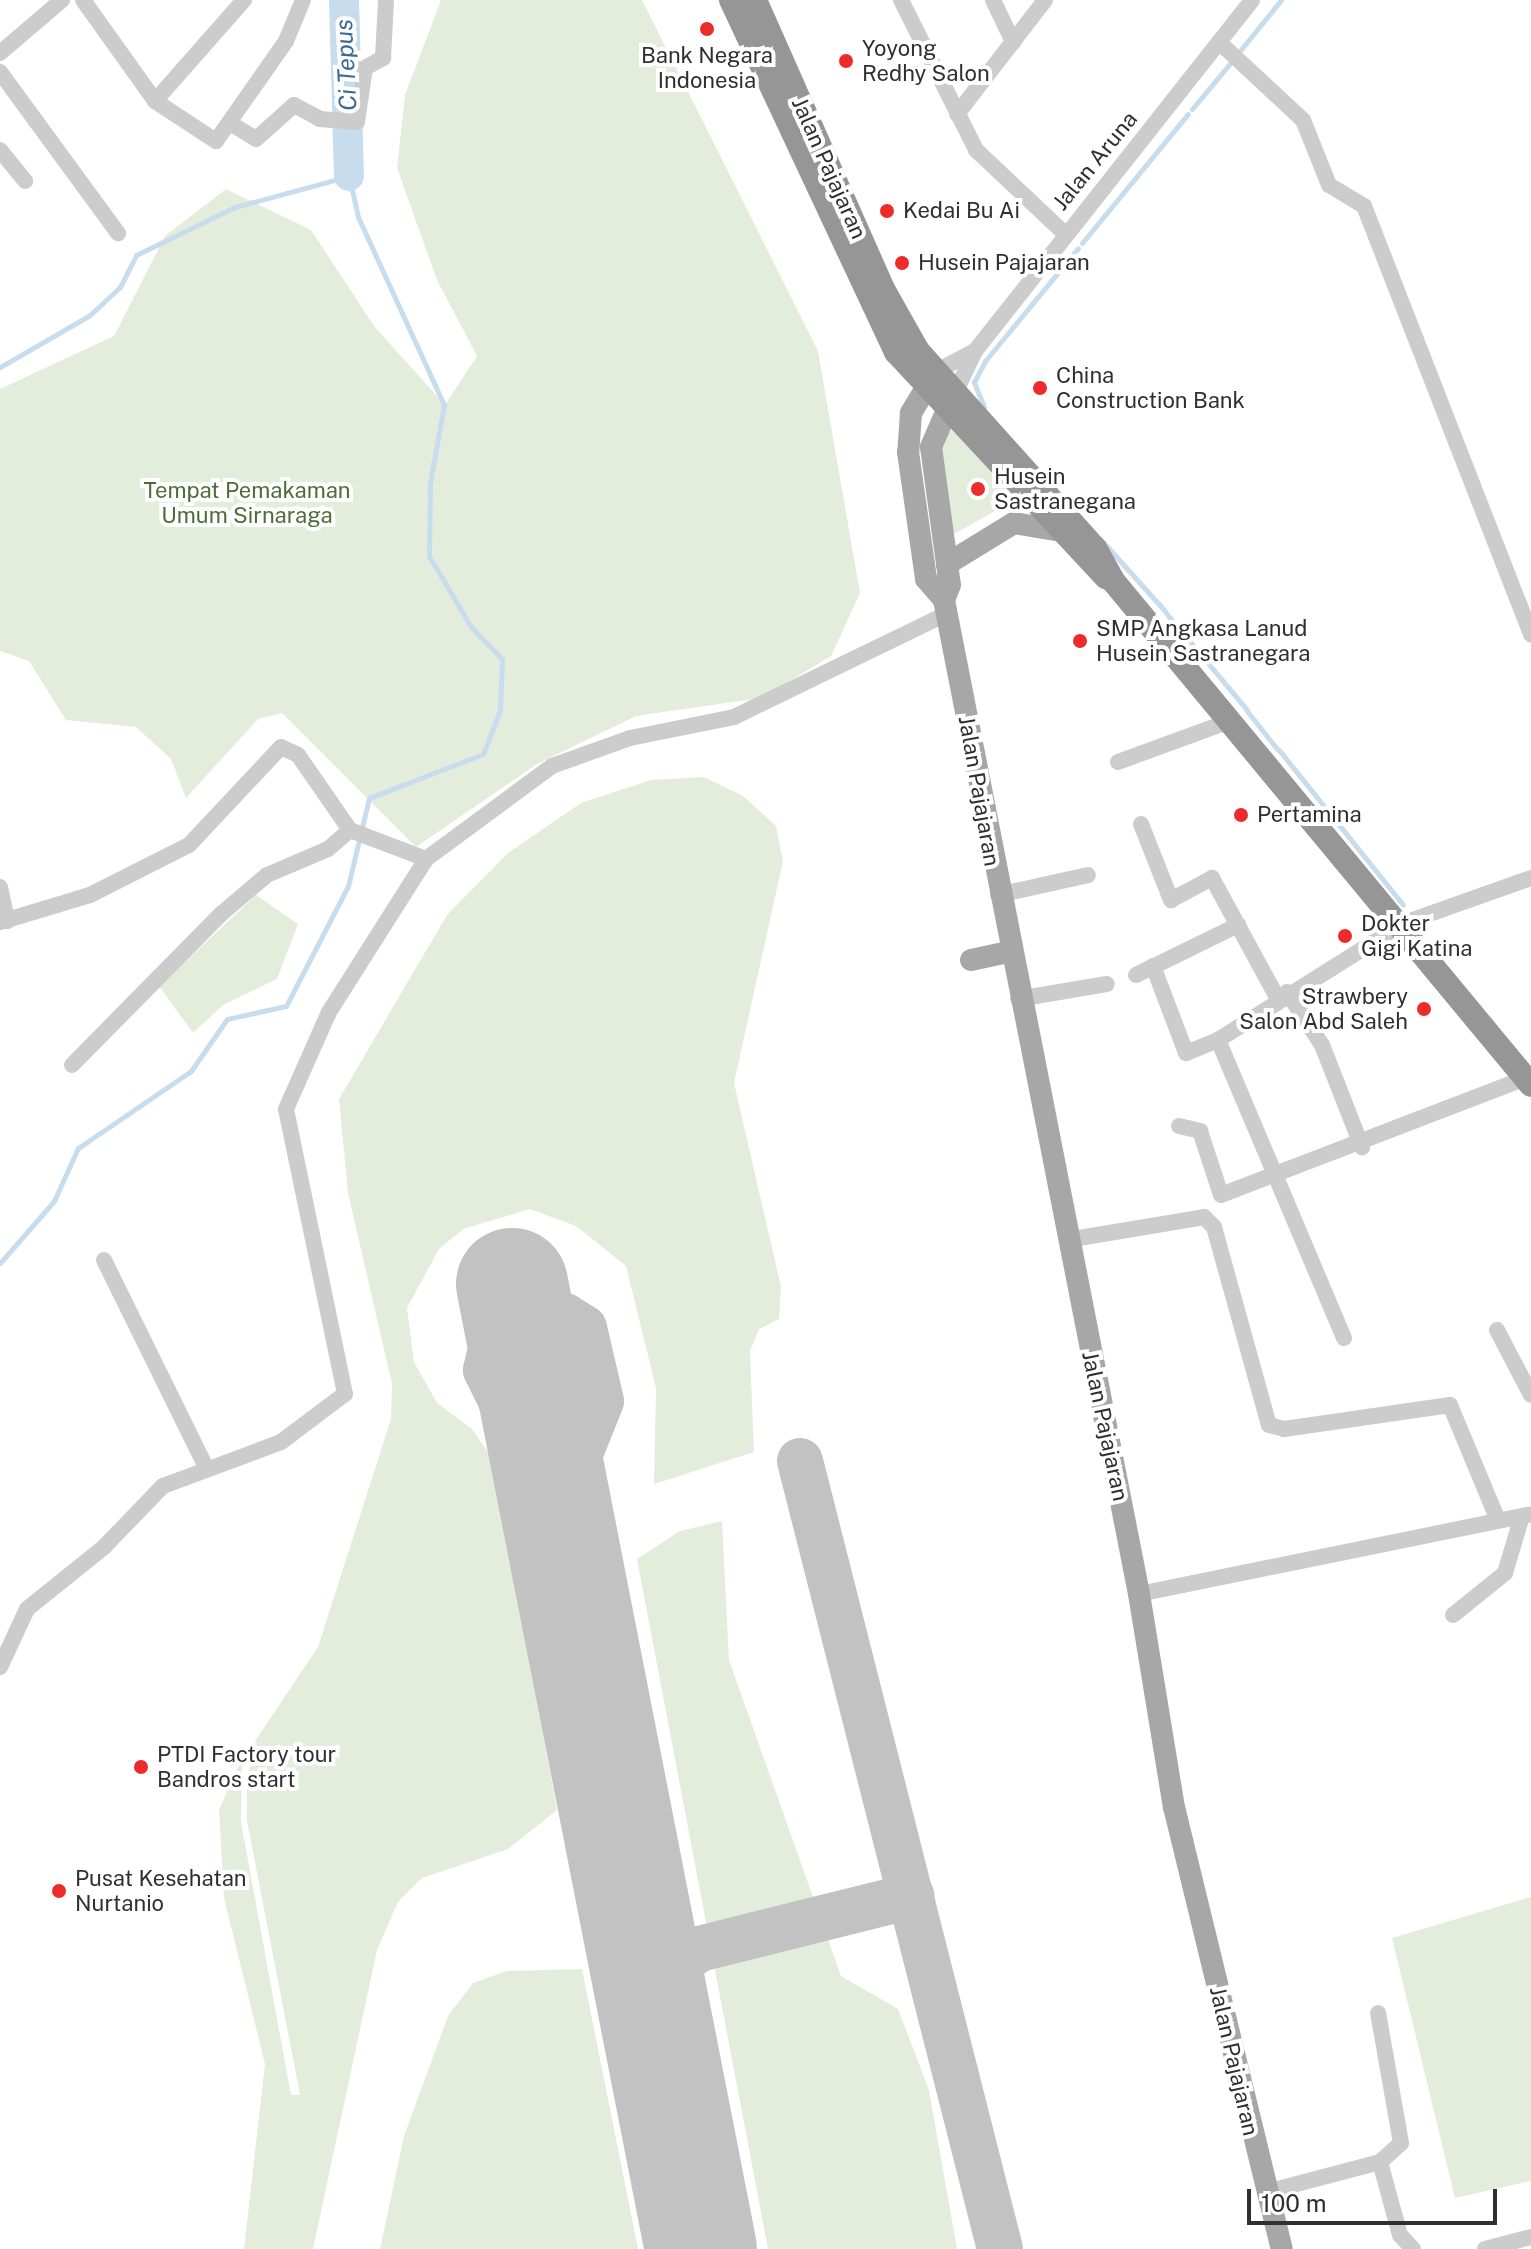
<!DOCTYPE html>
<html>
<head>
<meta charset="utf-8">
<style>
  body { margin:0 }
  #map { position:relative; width:1531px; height:2249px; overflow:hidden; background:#fff; font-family:"Public Sans",sans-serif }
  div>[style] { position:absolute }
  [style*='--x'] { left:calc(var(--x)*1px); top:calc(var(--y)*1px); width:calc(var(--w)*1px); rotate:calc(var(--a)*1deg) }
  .green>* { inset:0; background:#e4eddc }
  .stream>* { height:5px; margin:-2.5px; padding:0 2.5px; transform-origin:2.5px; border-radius:2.5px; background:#c7dced }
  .river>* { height:30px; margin:-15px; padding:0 15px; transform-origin:15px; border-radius:15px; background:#c7dced }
  .taxiway>* { height:46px; margin:-23px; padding:0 23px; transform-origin:23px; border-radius:23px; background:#c2c2c2 }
  .runway>* { height:112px; margin:-56px; padding:0 56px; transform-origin:56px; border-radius:56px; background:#c2c2c2 }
  .minor>* { height:16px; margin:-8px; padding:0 8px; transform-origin:8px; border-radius:8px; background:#ccc }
  .major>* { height:22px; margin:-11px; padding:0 11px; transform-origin:11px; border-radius:11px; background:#a7a7a7 }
  .highway>* { height:24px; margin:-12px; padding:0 12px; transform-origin:12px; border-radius:12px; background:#969696 }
  .dots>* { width:22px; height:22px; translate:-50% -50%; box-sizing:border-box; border:4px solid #fff; border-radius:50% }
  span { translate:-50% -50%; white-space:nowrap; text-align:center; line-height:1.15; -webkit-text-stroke:8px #fff; paint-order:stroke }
  .poi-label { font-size:22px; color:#2f2f2f }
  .left { translate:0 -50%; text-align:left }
  .right { translate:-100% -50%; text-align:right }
  .street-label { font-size:22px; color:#2f2f2f }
  .park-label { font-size:22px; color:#4e6c3a }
  .water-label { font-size:24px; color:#396b94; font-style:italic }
  .scale { position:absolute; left:1247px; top:2189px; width:250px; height:36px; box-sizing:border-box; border:4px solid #2f2f2f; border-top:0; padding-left:10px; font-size:24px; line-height:28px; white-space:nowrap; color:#2f2f2f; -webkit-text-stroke:6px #fff; paint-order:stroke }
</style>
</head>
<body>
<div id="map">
  <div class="green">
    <i style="clip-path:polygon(441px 0,642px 0,818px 351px,860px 593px,831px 656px,761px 698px,636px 716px,537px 764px,416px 847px,282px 713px,258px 719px,186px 798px,171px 759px,136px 727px,66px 720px,29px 661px,0 651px,0 389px,114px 336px,165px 236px,226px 189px,311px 230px,374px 326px,445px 405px,477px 356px,437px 280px,397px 168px,405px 95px)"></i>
    <i style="clip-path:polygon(948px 429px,956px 431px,1026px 505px,995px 511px,949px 537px,937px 436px)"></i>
    <i style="clip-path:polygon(704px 777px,743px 796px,776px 826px,783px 861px,734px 1083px,781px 1287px,779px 1319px,759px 1329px,750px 1351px,754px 1452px,654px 1484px,656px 1388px,626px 1266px,576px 1226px,530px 1209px,463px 1229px,439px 1249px,407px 1308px,414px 1362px,437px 1403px,472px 1429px,491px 1456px,557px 1810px,508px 1849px,422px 1878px,398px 1902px,377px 1950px,313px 2249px,244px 2249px,265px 2064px,224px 1898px,219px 1810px,242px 1758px,241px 1822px,291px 2095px,300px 2095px,247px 1821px,247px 1782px,255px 1741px,318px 1647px,391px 1419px,392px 1384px,348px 1193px,339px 1099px,447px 915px,508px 853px,581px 803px,651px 780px)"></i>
    <i style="clip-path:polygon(256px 895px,298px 924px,277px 979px,223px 1005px,193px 1033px,159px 986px)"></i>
    <i style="clip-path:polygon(722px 1521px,729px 1660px,841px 1976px,898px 2009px,929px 2090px,957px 2249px,768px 2249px,637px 1559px,680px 1531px)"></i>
    <i style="clip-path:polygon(1531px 1897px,1531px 2181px,1455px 2198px,1392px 1938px)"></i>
    <i style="clip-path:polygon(582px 1969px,638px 2249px,380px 2249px,404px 2136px,448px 2016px,473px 1983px,507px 1971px)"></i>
  </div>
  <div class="stream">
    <i style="--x:1239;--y:52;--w:67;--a:-51.1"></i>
    <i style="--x:1192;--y:109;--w:62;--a:-50.2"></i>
    <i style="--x:1082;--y:243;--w:167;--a:-50.6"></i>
    <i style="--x:0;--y:367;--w:104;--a:-30"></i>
    <i style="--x:90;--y:315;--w:41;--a:-43"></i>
    <i style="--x:120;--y:287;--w:36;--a:-63"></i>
    <i style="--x:136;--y:255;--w:110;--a:-25.9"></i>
    <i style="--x:235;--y:207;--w:118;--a:-15.2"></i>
    <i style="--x:349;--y:176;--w:42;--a:77.6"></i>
    <i style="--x:358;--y:217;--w:207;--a:65.4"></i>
    <i style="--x:444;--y:405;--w:79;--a:100.2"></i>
    <i style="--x:430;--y:483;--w:73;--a:90.8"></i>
    <i style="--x:429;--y:556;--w:82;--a:59.4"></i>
    <i style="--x:471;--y:627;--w:45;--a:45.9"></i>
    <i style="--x:502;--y:659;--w:51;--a:92.2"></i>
    <i style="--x:500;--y:710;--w:47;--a:111.1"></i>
    <i style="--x:483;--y:754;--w:122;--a:158.9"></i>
    <i style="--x:369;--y:798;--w:90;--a:103.4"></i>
    <i style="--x:348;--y:886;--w:135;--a:117.3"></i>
    <i style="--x:286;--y:1006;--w:60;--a:167.6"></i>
    <i style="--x:227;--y:1019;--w:63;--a:124.7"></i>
    <i style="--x:191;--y:1071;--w:137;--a:145.7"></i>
    <i style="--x:78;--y:1148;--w:58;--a:114.4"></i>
    <i style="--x:54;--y:1201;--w:82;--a:131.1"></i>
    <i style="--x:984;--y:407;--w:27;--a:-112"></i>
    <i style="--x:974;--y:382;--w:24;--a:-62"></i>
    <i style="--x:985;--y:361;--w:146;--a:-50.5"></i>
    <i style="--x:1104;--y:543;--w:91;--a:48.1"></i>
    <i style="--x:1166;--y:613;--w:126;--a:50.1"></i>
    <i style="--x:1247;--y:711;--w:48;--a:51.7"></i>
    <i style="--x:1279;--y:750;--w:198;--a:51.3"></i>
  </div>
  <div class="river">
    <i style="--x:344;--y:0;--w:176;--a:88.4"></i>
  </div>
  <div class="taxiway">
    <i style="--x:800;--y:1461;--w:813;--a:75.76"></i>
    <i style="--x:557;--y:1511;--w:118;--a:-68.2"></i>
    <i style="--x:601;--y:1401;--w:75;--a:-103.1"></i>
    <i style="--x:584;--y:1328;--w:22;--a:-148"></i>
    <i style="--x:565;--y:1316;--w:27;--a:-176"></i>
    <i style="--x:538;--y:1314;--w:19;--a:168"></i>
    <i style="--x:519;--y:1318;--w:34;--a:140"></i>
    <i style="--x:493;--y:1340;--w:31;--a:103"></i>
    <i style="--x:486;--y:1370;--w:37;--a:64"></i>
    <i style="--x:502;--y:1403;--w:60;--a:50.4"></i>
    <i style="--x:540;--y:1449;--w:80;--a:75.4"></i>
    <i style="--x:635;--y:1910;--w:53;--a:55.7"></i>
    <i style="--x:665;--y:1954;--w:34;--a:-8"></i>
    <i style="--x:656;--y:2018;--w:53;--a:-71.2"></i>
    <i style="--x:673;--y:1968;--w:32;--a:-36"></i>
    <i style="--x:699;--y:1949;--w:219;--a:-14"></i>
  </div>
  <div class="runway">
    <i style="--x:512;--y:1284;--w:983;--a:78.92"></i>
  </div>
  <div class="minor">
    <i style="--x:83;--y:0;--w:124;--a:54.5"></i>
    <i style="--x:155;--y:101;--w:73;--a:33.3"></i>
    <i style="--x:216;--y:141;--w:122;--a:-55"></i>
    <i style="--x:286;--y:41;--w:44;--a:-67.5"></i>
    <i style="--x:901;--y:0;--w:168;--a:63.4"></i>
    <i style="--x:976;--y:150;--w:122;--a:43.3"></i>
    <i style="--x:993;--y:0;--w:47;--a:64.5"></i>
    <i style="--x:1219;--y:42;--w:115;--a:42.9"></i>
    <i style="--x:1303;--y:120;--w:70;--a:68.2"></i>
    <i style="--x:1329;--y:185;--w:41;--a:31"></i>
    <i style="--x:1364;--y:206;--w:460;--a:68.7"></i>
    <i style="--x:0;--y:53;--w:82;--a:-40.5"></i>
    <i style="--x:0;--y:72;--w:200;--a:53.8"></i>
    <i style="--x:155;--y:101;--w:135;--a:-48.6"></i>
    <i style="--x:957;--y:114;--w:144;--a:-52.3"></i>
    <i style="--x:233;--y:125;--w:27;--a:31"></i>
    <i style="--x:256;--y:139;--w:51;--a:-41.8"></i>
    <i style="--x:294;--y:105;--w:30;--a:28"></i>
    <i style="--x:320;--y:119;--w:37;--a:5"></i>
    <i style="--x:357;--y:122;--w:55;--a:-81.6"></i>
    <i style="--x:365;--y:68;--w:21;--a:-29"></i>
    <i style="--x:383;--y:58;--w:58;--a:-87"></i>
    <i style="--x:0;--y:150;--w:40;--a:51"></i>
    <i style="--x:937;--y:371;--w:43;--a:-27.8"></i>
    <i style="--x:956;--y:391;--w:44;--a:-64.6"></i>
    <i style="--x:975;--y:351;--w:447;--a:-51.7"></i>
    <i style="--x:1118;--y:762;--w:122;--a:-20.1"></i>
    <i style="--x:1141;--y:824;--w:82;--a:68.5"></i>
    <i style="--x:1171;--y:900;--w:47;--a:-28.2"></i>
    <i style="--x:1212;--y:878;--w:138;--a:61.4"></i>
    <i style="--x:0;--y:887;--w:35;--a:78"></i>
    <i style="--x:998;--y:895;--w:92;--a:-12.5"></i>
    <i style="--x:0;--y:922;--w:94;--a:-16.7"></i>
    <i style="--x:90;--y:895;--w:111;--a:-26.8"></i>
    <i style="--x:189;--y:845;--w:134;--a:-46.8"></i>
    <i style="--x:281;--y:747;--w:19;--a:25"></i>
    <i style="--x:298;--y:755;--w:91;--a:55.3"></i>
    <i style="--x:350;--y:830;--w:81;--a:20.9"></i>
    <i style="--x:1153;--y:966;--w:93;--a:69.2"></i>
    <i style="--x:1186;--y:1053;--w:35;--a:-22"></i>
    <i style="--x:1136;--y:975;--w:114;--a:-26.1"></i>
    <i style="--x:1287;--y:992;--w:64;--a:56.6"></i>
    <i style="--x:1322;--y:1045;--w:110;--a:68.6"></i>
    <i style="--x:1018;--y:999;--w:90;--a:-9.6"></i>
    <i style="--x:72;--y:1065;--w:212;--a:-45.4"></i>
    <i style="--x:221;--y:914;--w:60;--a:-40.3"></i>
    <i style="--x:267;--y:875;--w:66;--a:-23.1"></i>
    <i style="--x:328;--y:849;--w:29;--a:-41"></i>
    <i style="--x:1179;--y:1126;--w:22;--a:13"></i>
    <i style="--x:1200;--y:1131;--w:67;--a:71.8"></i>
    <i style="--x:1221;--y:1195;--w:332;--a:-21"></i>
    <i style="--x:1067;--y:1240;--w:139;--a:-9.5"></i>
    <i style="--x:1204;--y:1217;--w:14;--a:45"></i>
    <i style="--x:1214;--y:1227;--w:205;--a:74.5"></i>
    <i style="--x:1269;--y:1425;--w:16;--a:15"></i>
    <i style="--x:1284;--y:1429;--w:168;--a:-8.2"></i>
    <i style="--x:1450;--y:1405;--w:122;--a:67.4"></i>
    <i style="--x:104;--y:1260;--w:231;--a:63.8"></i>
    <i style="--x:1497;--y:1330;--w:73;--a:62.4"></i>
    <i style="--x:1344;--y:1338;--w:324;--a:-112.9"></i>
    <i style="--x:1218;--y:1040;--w:220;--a:-32.2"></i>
    <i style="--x:1404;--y:923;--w:135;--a:-19.5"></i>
    <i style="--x:1139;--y:1594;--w:400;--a:-11.5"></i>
    <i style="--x:1453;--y:1615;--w:67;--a:-38.9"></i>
    <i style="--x:1505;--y:1573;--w:59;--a:-73.4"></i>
    <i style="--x:0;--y:1667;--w:64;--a:-65"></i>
    <i style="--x:27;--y:1609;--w:99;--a:-38.8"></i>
    <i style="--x:104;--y:1547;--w:85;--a:-46"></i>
    <i style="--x:163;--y:1486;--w:126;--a:-20.4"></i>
    <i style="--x:281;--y:1442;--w:80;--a:-36.9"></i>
    <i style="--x:345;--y:1394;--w:291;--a:-101.7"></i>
    <i style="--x:286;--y:1109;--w:106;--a:-66.1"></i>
    <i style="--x:329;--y:1012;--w:181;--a:-57.6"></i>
    <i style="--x:426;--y:859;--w:157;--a:-36.4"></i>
    <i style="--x:552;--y:766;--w:83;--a:-19.7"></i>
    <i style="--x:630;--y:738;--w:106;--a:-11.4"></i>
    <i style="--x:734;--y:717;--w:236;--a:-25.9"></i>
    <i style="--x:1380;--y:2162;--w:76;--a:74.7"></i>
    <i style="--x:1400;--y:2235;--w:19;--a:47"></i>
    <i style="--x:1266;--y:2192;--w:118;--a:-14.7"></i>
    <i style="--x:1380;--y:2162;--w:28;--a:-42"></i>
    <i style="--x:1401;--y:2143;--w:132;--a:-100"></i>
    <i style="--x:1485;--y:2249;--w:48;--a:-14.6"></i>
  </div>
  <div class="major">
    <i style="--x:935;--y:373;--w:47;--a:121"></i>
    <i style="--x:911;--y:413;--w:39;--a:94"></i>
    <i style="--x:908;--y:452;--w:128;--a:81.9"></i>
    <i style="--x:926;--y:579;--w:28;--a:49"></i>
    <i style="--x:954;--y:394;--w:58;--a:113.5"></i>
    <i style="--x:931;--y:447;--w:139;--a:82.2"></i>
    <i style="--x:950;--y:585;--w:16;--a:112"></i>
    <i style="--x:944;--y:600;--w:1013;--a:78.9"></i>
    <i style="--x:1139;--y:1594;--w:216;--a:80.7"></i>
    <i style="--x:1174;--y:1807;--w:455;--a:76.3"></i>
    <i style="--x:947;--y:564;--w:79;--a:-31.5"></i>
    <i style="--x:1014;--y:523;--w:43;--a:9.5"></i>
    <i style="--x:971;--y:960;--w:38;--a:-12"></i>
  </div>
  <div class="highway">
    <i style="--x:731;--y:0;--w:389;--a:64.9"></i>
    <i style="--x:896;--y:352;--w:308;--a:47"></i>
    <i style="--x:755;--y:0;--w:316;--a:66.1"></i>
    <i style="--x:883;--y:289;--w:71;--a:60.6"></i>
    <i style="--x:918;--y:351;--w:265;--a:48.1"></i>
    <i style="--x:1095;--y:548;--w:39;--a:61"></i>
    <i style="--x:1114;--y:582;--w:653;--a:50.34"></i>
  </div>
  <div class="dots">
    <i style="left:707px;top:29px;background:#ec2b2b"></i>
    <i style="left:846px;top:61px;background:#ec2b2b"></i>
    <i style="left:887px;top:211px;background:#ec2b2b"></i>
    <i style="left:902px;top:263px;background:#ec2b2b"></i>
    <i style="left:1040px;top:388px;background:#ec2b2b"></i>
    <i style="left:978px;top:489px;background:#ec2b2b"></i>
    <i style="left:1080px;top:641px;background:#ec2b2b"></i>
    <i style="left:1241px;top:815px;background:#ec2b2b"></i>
    <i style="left:1345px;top:936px;background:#ec2b2b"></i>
    <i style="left:1424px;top:1009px;background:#ec2b2b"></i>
    <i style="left:141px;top:1767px;background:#ec2b2b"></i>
    <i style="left:59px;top:1891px;background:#ec2b2b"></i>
  </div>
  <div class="poi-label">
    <span class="left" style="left:862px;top:61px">Yoyong<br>Redhy Salon</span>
    <span style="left:707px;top:68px">Bank Negara<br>Indonesia</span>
    <span class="left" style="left:903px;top:211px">Kedai Bu Ai</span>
    <span class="left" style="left:918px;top:263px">Husein Pajajaran</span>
    <span class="left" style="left:1056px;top:388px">China<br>Construction Bank</span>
    <span class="left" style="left:994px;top:489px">Husein<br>Sastranegana</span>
    <span class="left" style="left:1096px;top:641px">SMP Angkasa Lanud<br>Husein Sastranegara</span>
    <span class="left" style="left:1257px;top:815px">Pertamina</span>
    <span class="left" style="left:1361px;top:936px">Dokter<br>Gigi Katina</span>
    <span class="right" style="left:1408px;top:1009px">Strawbery<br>Salon Abd Saleh</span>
    <span class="left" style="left:157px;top:1767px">PTDI Factory tour<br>Bandros start</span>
    <span class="left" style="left:75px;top:1891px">Pusat Kesehatan<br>Nurtanio</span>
  </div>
  <div class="street-label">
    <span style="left:1095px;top:161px;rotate:-51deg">Jalan Aruna</span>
    <span style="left:829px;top:168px;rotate:66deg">Jalan Pajajaran</span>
    <span style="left:979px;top:791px;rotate:80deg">Jalan Pajajaran</span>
    <span style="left:1105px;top:1426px;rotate:78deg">Jalan Pajajaran</span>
    <span style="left:1234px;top:2061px;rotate:77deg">Jalan Pajajaran</span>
  </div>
  <div class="park-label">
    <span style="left:247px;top:503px">Tempat Pemakaman<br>Umum Sirnaraga</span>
  </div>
  <div class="water-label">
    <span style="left:346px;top:65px;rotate:-93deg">Ci Tepus</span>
  </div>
  <div class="scale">100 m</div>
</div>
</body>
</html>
